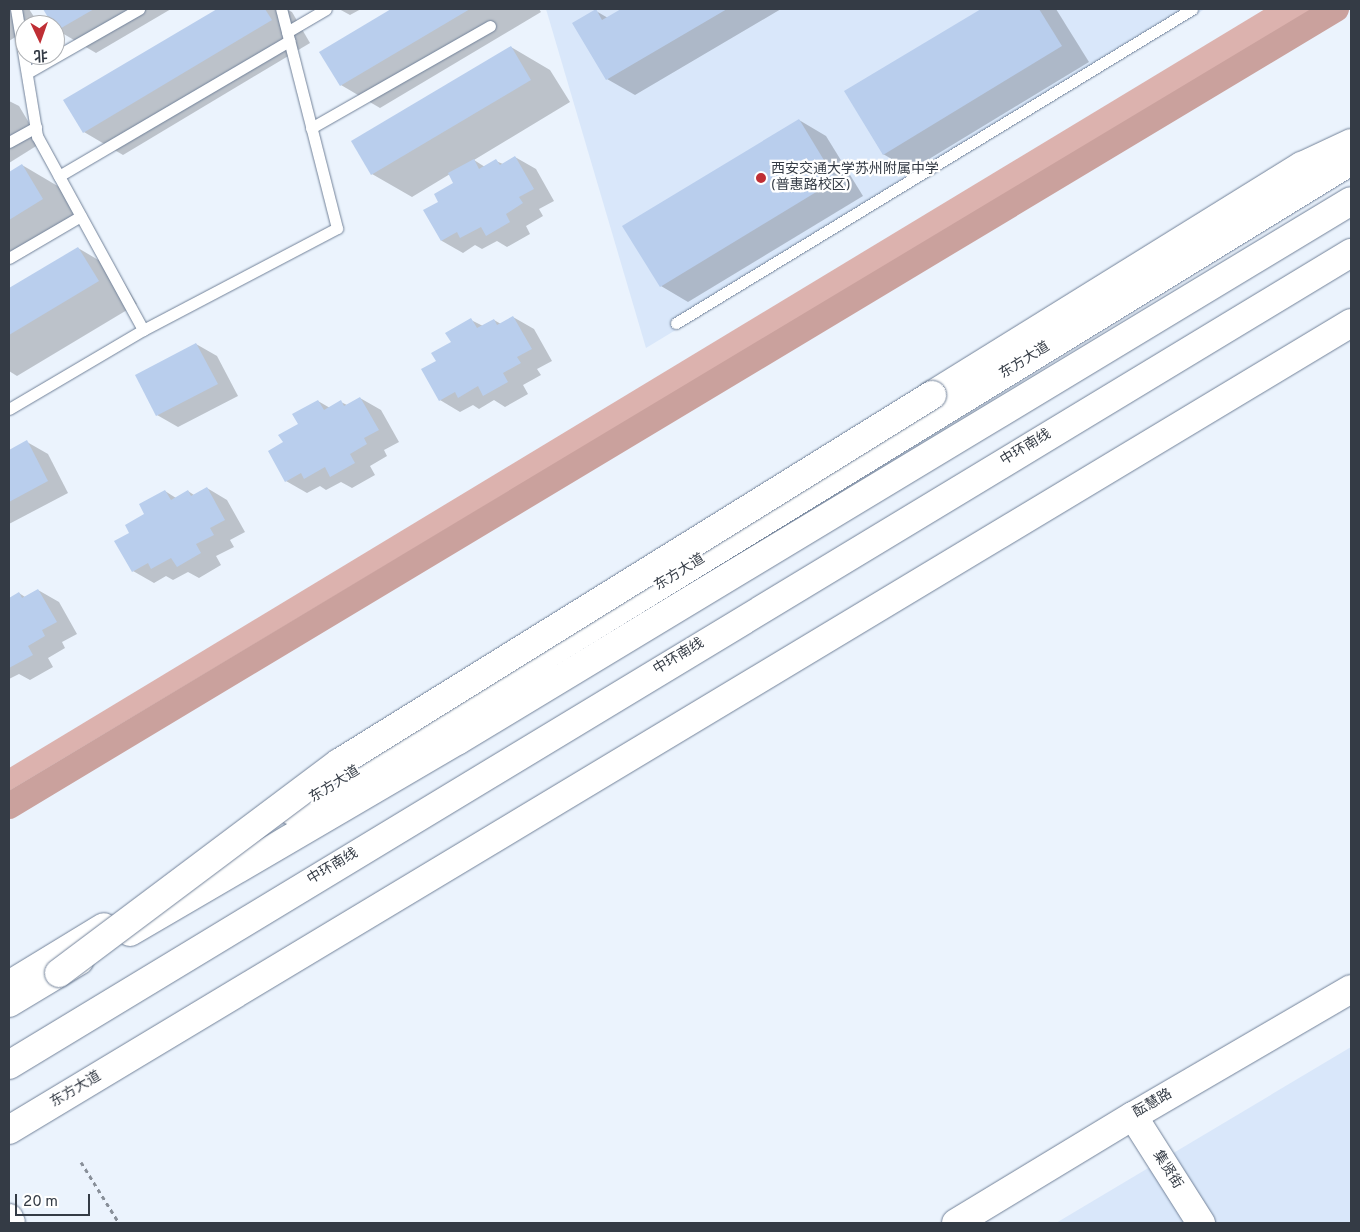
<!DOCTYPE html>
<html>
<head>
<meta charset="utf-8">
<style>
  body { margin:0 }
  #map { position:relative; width:1360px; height:1232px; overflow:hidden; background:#ebf3fd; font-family:Overpass,"Noto Sans SC",sans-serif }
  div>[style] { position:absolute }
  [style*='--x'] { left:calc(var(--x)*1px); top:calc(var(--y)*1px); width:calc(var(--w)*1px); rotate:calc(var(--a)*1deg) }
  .built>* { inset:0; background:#d9e7fa }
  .forest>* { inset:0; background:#dcb2ae }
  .shadow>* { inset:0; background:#0003 }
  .canal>* { height:26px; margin:-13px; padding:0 13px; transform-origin:13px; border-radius:13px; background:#caa19d }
  .building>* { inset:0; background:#b9ceed }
  .path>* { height:3px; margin-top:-1.5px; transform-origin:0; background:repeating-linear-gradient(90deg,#888f99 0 4px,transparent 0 8px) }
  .roads { filter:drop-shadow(0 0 1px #728299) drop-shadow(0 0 1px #728299) }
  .service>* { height:11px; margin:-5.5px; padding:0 5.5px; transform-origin:5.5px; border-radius:5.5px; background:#fff }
  .tertiary>* { height:28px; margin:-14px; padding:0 14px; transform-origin:14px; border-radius:14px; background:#fff }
  .secondary>* { height:28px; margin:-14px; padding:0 14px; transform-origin:14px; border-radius:14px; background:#fff }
  .primary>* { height:28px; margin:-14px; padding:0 14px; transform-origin:14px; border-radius:14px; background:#fff }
  .trunk>* { height:28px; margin:-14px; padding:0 14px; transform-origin:14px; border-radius:14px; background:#fff }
  .bridges { filter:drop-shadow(0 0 1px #728299) drop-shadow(0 0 1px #728299) }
  .trunk-bridge>* { height:28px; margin:-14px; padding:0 14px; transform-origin:14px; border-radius:14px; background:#fff }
  .dots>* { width:14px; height:14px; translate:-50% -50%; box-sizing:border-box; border:2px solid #fff; border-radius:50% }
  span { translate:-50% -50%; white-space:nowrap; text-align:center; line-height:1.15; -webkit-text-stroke:4.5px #fff; paint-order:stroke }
  .poi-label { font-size:14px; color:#343b45 }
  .left { translate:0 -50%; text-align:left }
  .street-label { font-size:14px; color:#343b45 }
  .frame { position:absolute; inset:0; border:10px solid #343b45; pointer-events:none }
  .north { position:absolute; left:15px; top:15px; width:50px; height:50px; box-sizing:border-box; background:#fff; border:1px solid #aeb1b5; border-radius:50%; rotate:177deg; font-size:14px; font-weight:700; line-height:20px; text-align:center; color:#343b45 }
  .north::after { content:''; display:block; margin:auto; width:18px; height:22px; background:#bf2f35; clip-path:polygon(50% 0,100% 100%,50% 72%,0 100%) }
  .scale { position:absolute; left:15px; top:1194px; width:75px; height:22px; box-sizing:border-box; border:2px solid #343b45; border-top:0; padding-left:6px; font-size:15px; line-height:18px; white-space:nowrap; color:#343b45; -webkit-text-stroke:4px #fff; paint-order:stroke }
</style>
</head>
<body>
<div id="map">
  <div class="built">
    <i style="clip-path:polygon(546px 9px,1205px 9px,646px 348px)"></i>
    <i style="clip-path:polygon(1351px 1047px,1351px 1223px,1056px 1223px)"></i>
  </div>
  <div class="forest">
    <i style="clip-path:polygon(1265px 9px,1314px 9px,9px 791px,9px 768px)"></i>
  </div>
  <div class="shadow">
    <i style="clip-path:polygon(9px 9px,29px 9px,38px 23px,25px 25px,25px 31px,9px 41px)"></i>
    <i style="clip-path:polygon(44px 9px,171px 9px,96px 53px,57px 30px)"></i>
    <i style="clip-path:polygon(219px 9px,286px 9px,292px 12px,310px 43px,123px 155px,84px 132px,65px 101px)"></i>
    <i style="clip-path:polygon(339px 9px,361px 9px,350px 15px)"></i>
    <i style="clip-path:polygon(394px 9px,539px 9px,541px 12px,380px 108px,341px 85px,321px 52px)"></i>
    <i style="clip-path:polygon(623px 9px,781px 9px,635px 95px,607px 79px,596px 11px,608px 18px)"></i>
    <i style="clip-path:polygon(983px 9px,1056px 9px,1089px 62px,911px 170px,883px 154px,846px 92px)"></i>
    <i style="clip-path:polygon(511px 47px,550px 70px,570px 102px,474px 160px,485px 167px,496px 161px,503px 164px,515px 157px,536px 169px,554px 201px,539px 209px,543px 216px,526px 226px,530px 234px,507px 247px,497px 241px,482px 249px,475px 245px,463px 253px,442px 241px,425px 210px,440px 202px,455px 183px,450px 174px,412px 197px,372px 174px,353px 141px)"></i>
    <i style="clip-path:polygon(9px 101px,19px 106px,41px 143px,9px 163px)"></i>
    <i style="clip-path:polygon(799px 120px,826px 136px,863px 196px,688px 302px,661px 286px)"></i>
    <i style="clip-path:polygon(22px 165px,61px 188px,82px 222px,9px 265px,9px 173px)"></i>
    <i style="clip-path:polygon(78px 248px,117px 271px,137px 304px,17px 376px,9px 371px,9px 289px)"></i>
    <i style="clip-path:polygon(513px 317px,534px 329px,552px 361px,537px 369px,541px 375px,523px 385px,528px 394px,505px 407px,494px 400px,479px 409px,473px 405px,460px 412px,440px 400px,438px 362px,471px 320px,483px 326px,494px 320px,501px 324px)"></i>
    <i style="clip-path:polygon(196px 344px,217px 356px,238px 396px,178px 427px,157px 415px)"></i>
    <i style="clip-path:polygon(360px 398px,381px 410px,399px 442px,384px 450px,387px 456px,370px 466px,375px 475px,352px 488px,341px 482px,326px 490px,320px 486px,307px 493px,286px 481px,284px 443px,318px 401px,330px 408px,341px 402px,347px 405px)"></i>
    <i style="clip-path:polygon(27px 442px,48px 454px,68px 493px,9px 524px,9px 451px)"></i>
    <i style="clip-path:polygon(207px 488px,227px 500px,245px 532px,230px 540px,234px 547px,216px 556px,221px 565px,199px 578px,188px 572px,173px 580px,166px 576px,154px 583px,133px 571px,131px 533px,165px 491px,176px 498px,188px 491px,194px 495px)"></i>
    <i style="clip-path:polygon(38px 590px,59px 602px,77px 634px,62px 642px,65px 648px,48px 658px,53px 667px,30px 680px,19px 674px,9px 679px,9px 599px,19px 593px,25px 597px)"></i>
  </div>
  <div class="canal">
    <i style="--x:9;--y:806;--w:1548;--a:-30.99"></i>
  </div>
  <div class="building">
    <i style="clip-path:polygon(43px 9px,94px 9px,56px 31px)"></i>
    <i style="clip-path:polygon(217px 9px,265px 9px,272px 20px,83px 133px,63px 100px)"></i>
    <i style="clip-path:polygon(391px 9px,470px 9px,340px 86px,319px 52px)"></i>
    <i style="clip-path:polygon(596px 9px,602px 20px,621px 9px,727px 9px,606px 80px,572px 23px)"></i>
    <i style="clip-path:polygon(981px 9px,1039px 9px,1062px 46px,883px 155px,844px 91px)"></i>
    <i style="clip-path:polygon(511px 46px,531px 80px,371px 175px,351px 141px)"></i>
    <i style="clip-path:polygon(799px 119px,836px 180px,660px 287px,622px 226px)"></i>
    <i style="clip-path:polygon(515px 156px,534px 189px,519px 197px,523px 203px,506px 214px,510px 222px,486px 236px,481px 227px,460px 238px,457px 232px,441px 241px,423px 210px,438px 202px,434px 194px,453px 183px,448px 173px,474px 159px,479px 169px,496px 159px,500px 165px)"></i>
    <i style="clip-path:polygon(22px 164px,43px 199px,9px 220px,9px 172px)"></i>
    <i style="clip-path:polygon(78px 247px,99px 281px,9px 335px,9px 288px)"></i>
    <i style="clip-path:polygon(513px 316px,532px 349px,517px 357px,521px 363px,503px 373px,508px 382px,483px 396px,478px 386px,458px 398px,455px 392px,439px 401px,421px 369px,436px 361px,431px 353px,451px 342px,445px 333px,471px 318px,477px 328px,494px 319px,497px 325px)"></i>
    <i style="clip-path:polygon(196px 343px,218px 384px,156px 416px,135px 375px)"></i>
    <i style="clip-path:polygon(360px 397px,379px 430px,364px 438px,367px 444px,350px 454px,355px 463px,330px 477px,325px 467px,304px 479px,301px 473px,285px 482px,268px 451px,283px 442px,278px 435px,298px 424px,292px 414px,318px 400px,324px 410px,341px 400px,344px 406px)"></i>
    <i style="clip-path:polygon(27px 440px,48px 481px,9px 502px,9px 450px)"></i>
    <i style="clip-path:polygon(207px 487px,225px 520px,210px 528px,214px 535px,196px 544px,201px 553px,177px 567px,171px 558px,151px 569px,148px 563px,132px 572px,114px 541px,129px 533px,125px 525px,144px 514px,139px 504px,165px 490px,171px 500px,188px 490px,191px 496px)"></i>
    <i style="clip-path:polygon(38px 589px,57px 622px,42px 630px,45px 636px,28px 646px,33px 655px,9px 668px,9px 598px,19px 592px,22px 598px)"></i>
  </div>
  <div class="path">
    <i style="--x:81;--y:1162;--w:72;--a:58.1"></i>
  </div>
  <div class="roads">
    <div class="service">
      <i style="--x:16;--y:9;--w:129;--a:80.6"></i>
      <i style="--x:37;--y:136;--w:221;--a:61.3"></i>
      <i style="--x:287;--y:32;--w:45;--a:-30.5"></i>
      <i style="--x:27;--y:73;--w:129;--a:-29.7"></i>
      <i style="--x:311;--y:128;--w:206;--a:-29.7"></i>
      <i style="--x:9;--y:142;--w:31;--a:-29"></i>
      <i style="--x:59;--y:176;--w:267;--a:-30.4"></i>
      <i style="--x:9;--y:258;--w:83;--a:-30.3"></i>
      <i style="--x:676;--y:323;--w:604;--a:-31.32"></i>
      <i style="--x:9;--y:409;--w:156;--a:-30.5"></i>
      <i style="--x:143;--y:330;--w:219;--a:-27.7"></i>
      <i style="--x:337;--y:228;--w:226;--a:-104.3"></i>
    </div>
    <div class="tertiary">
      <i style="--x:1133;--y:1116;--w:127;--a:57.6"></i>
      <i style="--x:956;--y:1223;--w:207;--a:-31.2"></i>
      <i style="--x:1133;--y:1116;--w:252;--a:-30.2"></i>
    </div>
    <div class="secondary">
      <i style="--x:9;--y:1218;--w:5;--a:68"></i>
    </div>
    <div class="primary">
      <i style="--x:292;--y:811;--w:1243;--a:-31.54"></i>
      <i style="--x:9;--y:985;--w:111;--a:-31.4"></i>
      <i style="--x:9;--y:1130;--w:1566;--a:-31.02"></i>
    </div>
    <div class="trunk">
      <i style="--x:932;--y:395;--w:435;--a:-31.8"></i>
      <i style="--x:1302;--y:166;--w:54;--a:-25.1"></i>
      <i style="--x:130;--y:932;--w:379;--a:-30.3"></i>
      <i style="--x:457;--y:741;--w:1044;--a:-31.13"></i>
      <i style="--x:9;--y:1003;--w:82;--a:-31"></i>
      <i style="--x:9;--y:1065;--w:1569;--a:-31.18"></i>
    </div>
  </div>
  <div class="bridges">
    <div class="trunk-bridge">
      <i style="--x:59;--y:973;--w:350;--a:-36.9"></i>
      <i style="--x:339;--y:763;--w:698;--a:-31.82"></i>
    </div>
  </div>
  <div class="dots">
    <i style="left:761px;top:178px;background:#bf2f35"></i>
  </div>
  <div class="poi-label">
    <span class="left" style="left:771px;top:178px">西安交通大学苏州附属中学<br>(普惠路校区)</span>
  </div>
  <div class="street-label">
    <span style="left:1025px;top:361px;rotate:-32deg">东方大道</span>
    <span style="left:1026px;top:448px;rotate:-31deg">中环南线</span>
    <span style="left:680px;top:573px;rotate:-32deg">东方大道</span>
    <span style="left:679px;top:657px;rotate:-31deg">中环南线</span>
    <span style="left:335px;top:785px;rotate:-32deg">东方大道</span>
    <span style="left:333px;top:867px;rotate:-31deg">中环南线</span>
    <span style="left:76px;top:1090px;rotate:-31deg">东方大道</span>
    <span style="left:1153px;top:1104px;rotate:-30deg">酝慧路</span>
    <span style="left:1167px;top:1170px;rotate:58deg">集贤街</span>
  </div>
  <div class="frame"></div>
  <div class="north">北</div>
  <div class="scale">20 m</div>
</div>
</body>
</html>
